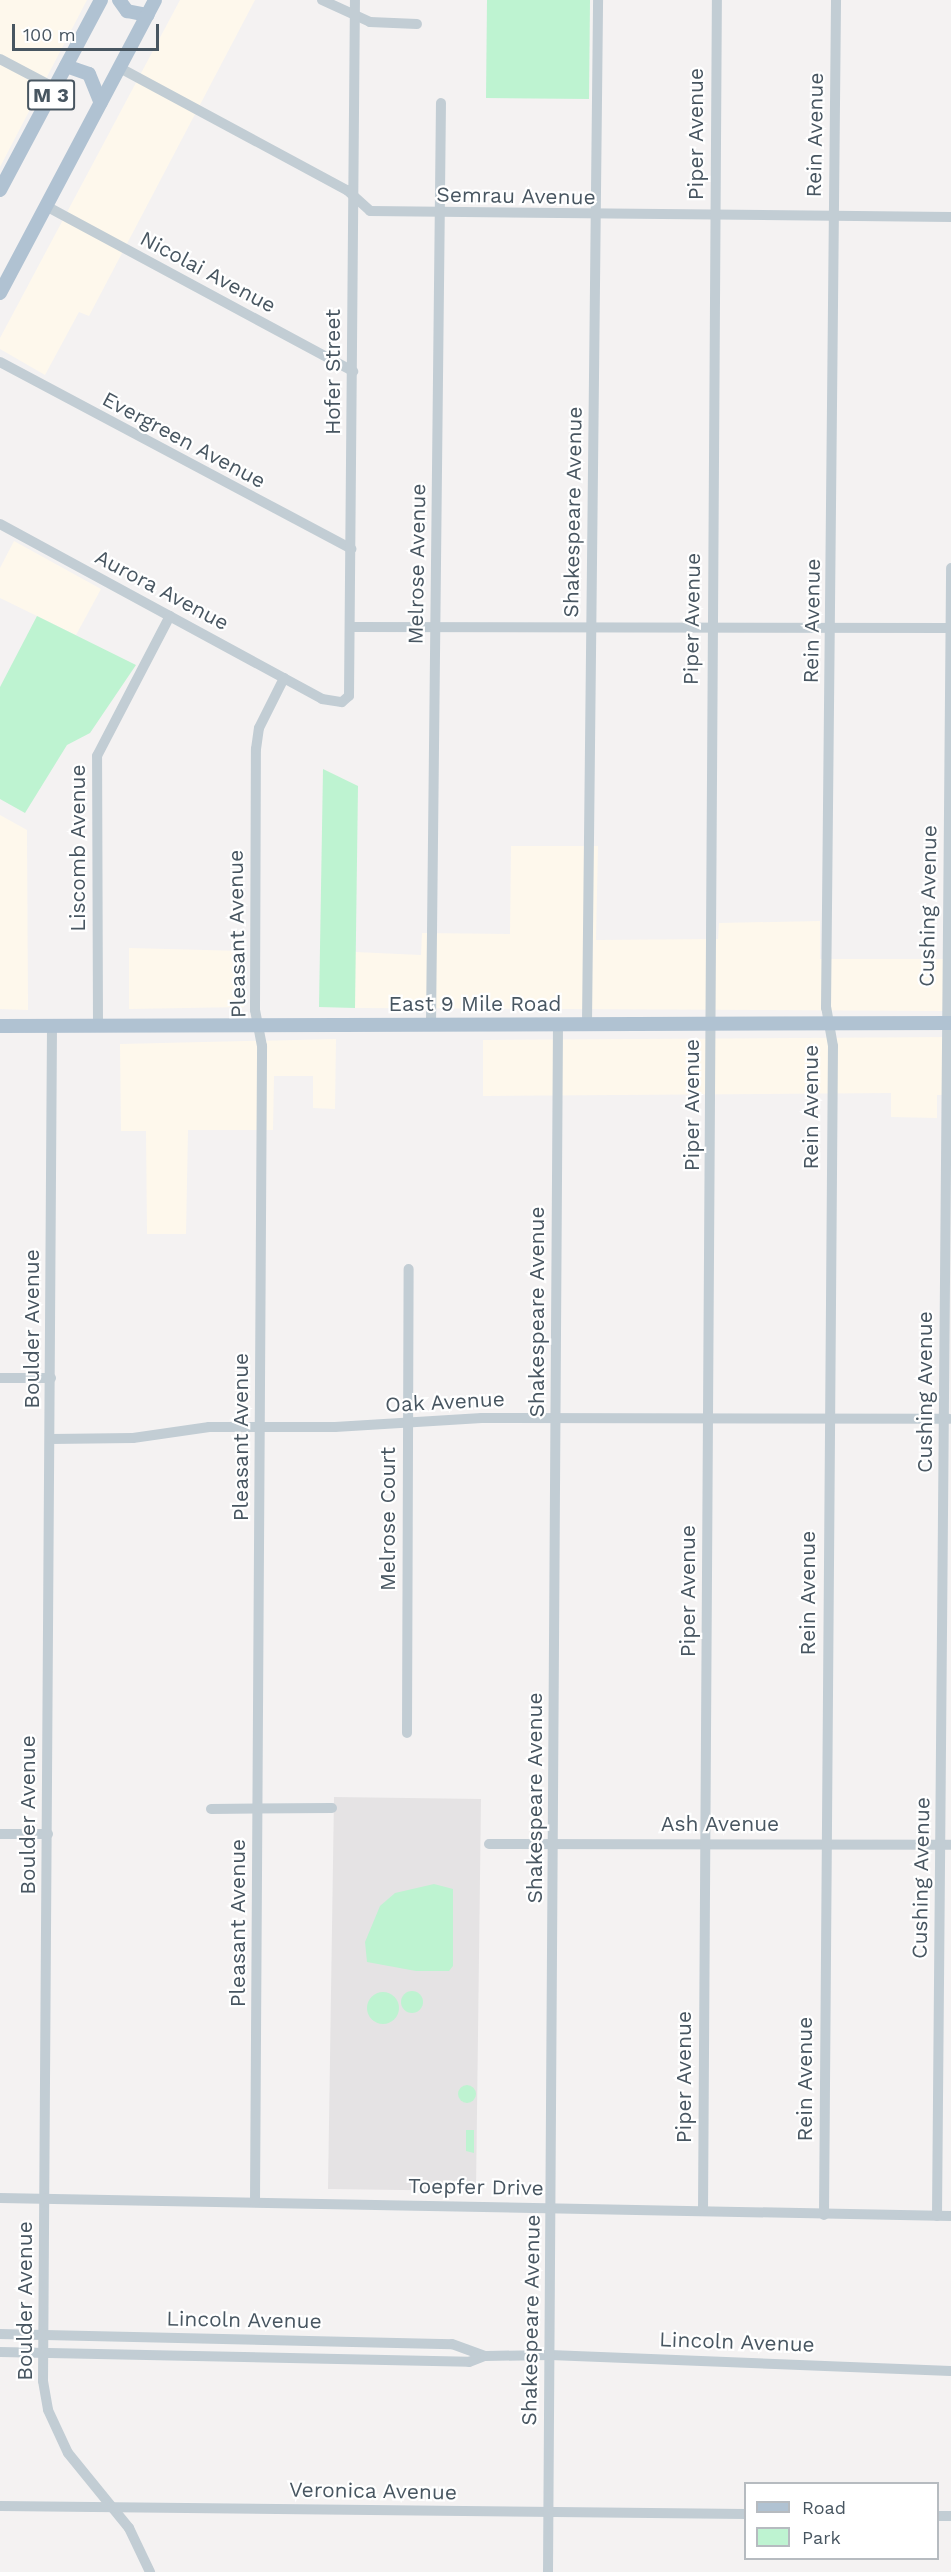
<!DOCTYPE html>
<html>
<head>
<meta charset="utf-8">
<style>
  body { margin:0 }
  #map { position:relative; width:951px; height:2572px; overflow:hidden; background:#f4f2f2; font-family:"Work Sans",sans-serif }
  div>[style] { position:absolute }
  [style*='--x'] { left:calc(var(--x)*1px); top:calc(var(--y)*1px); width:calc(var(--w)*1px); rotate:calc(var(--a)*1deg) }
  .commercial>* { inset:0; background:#fef8ec }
  .education>* { inset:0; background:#e5e3e4 }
  .green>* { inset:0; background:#bef3d1 }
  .round { border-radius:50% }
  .minor>* { height:10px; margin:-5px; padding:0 5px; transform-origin:5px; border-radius:5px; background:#c2cdd4 }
  .major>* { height:14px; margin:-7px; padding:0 7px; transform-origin:7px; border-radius:7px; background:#b0c2d2 }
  span { translate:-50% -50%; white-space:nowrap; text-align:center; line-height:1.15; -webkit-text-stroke:4.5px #fff; paint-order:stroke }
  .shield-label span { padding:2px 4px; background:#fff; border:2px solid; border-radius:4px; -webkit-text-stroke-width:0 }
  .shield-label { font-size:20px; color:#485661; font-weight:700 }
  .street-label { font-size:21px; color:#485661 }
  .legend { position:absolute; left:744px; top:2482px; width:195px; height:78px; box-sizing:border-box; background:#fff; border:2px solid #b6bbc0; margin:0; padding:8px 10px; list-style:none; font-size:18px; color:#485661 }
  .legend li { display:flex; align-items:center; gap:12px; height:30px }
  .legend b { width:30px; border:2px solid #b6bbc0 }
  .scale { position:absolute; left:12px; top:24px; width:147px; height:27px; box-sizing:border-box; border:3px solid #485661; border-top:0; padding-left:8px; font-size:18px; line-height:21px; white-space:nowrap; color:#485661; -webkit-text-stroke:4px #fff; paint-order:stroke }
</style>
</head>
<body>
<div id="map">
  <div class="commercial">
    <i style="clip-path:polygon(0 0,87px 0,0 167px)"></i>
    <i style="clip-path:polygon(180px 0,255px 0,89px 316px,79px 312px,45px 375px,0 349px,0 338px)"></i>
    <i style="clip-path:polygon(14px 541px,101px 589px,76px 635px,0 598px,0 568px)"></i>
    <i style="clip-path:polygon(0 815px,27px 830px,28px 1010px,0 1009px)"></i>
    <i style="clip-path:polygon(511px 846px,598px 846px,596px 940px,718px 939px,719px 923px,820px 921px,820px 959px,951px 959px,951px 1011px,355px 1008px,355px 952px,421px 955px,422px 933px,510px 934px)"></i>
    <i style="clip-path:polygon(129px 948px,243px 951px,244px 1007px,129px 1009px)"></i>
    <i style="clip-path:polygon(951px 1037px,951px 1095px,937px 1095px,937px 1118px,891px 1117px,891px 1093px,483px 1096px,483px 1040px)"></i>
    <i style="clip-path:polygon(336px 1039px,335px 1109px,313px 1108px,313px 1076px,274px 1076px,273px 1130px,188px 1130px,186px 1234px,147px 1234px,146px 1131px,121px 1131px,120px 1044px)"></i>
  </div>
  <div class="education">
    <i style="clip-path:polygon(334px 1797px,481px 1799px,476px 2191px,328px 2189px)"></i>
  </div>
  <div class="green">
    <i style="clip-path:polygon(487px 0,590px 0,589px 99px,486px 98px)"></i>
    <i style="clip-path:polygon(37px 616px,136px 665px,90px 733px,67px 745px,25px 813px,0 799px,0 687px)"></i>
    <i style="clip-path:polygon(323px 769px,358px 786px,355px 1008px,319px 1007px)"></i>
    <i style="clip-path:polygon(434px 1884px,453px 1889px,453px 1966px,449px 1971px,416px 1971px,367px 1962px,365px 1942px,380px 1906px,395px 1893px)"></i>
    <i class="round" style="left:401px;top:1991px;width:22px;height:22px"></i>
    <i class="round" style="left:367px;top:1992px;width:32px;height:32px"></i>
    <i class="round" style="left:458px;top:2085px;width:18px;height:18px"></i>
    <i style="clip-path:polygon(466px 2130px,474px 2130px,474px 2153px,466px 2151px)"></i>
  </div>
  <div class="minor">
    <i style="--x:322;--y:0;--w:53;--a:24.6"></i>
    <i style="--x:370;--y:22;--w:47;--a:2.4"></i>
    <i style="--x:0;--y:59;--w:62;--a:27.8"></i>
    <i style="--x:120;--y:68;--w:258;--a:28.3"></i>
    <i style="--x:347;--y:190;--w:31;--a:42"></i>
    <i style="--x:370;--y:211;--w:581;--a:0.59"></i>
    <i style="--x:46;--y:206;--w:349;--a:28.3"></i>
    <i style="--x:0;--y:362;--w:398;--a:28"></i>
    <i style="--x:0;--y:524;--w:366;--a:28.5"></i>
    <i style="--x:322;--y:699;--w:20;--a:9"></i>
    <i style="--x:342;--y:702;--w:9;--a:-41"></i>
    <i style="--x:349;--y:696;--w:696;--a:-89.51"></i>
    <i style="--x:351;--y:627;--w:600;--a:0.1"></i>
    <i style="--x:587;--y:1024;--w:1024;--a:-89.38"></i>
    <i style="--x:431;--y:1025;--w:922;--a:-89.38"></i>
    <i style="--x:52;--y:1026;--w:1355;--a:90.38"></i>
    <i style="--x:43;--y:2381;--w:29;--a:80"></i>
    <i style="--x:48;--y:2410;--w:47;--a:65.1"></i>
    <i style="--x:68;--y:2453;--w:97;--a:50.9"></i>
    <i style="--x:129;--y:2528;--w:49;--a:64.5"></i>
    <i style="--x:98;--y:1026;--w:270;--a:-90.2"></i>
    <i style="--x:97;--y:756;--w:158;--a:-62.5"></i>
    <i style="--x:0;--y:1378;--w:51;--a:0"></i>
    <i style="--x:51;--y:1439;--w:82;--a:-0.7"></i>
    <i style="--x:133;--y:1438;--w:77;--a:-8.2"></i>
    <i style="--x:209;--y:1427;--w:126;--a:0"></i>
    <i style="--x:335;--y:1427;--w:147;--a:-3.5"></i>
    <i style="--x:482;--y:1418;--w:467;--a:0.1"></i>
    <i style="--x:407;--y:1733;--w:464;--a:-89.8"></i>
    <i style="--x:211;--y:1809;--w:121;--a:-0.5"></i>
    <i style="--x:0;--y:1834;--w:48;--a:0"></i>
    <i style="--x:489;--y:1844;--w:462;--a:0.1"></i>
    <i style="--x:0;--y:2198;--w:951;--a:1.08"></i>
    <i style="--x:255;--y:2202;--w:1156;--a:-89.65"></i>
    <i style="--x:262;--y:1046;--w:37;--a:-101"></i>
    <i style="--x:255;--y:1010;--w:261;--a:-89.8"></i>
    <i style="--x:256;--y:749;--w:21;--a:-82"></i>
    <i style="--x:259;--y:728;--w:56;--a:-63.4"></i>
    <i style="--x:703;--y:2211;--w:2211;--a:-89.64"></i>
    <i style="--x:824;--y:2215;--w:1169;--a:-89.56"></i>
    <i style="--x:833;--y:1046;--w:39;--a:-100"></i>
    <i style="--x:826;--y:1008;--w:1008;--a:-89.43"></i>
    <i style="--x:937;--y:2216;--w:1648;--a:-89.51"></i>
    <i style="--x:0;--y:2334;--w:452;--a:1.3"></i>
    <i style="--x:452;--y:2344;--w:35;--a:20"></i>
    <i style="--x:0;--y:2352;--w:469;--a:1.2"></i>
    <i style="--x:469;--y:2362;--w:17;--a:-21"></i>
    <i style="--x:485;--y:2356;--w:65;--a:-0.9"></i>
    <i style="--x:550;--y:2355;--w:401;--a:2.3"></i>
    <i style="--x:0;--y:2506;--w:746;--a:0.61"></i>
    <i style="--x:938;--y:2516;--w:13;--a:0"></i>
    <i style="--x:548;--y:2572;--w:1547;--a:-89.63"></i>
  </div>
  <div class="major">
    <i style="--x:119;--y:0;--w:14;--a:54"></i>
    <i style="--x:127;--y:11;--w:21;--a:11"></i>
    <i style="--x:66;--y:66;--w:24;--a:19"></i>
    <i style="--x:89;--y:74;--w:31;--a:68"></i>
    <i style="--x:0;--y:190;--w:215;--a:-62"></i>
    <i style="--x:0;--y:293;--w:331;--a:-62.1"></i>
    <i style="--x:0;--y:1026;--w:951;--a:-0.18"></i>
  </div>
  <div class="shield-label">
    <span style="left:51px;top:95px">M 3</span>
  </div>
  <div class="street-label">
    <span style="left:696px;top:134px;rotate:-90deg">Piper Avenue</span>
    <span style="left:815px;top:135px;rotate:-89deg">Rein Avenue</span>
    <span style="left:516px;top:196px;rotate:1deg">Semrau Avenue</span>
    <span style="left:208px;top:272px;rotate:28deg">Nicolai Avenue</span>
    <span style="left:333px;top:372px;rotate:-90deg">Hofer Street</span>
    <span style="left:184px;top:440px;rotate:28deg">Evergreen Avenue</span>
    <span style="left:573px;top:512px;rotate:-89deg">Shakespeare Avenue</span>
    <span style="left:417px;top:564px;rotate:-89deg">Melrose Avenue</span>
    <span style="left:162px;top:590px;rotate:28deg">Aurora Avenue</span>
    <span style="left:692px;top:619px;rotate:-89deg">Piper Avenue</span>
    <span style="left:812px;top:621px;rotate:-89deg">Rein Avenue</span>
    <span style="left:78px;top:848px;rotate:-90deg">Liscomb Avenue</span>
    <span style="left:928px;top:906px;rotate:-89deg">Cushing Avenue</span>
    <span style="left:237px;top:934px;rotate:-91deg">Pleasant Avenue</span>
    <span style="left:475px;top:1004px">East 9 Mile Road</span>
    <span style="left:692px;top:1105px;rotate:-90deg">Piper Avenue</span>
    <span style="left:811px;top:1107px;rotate:-90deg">Rein Avenue</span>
    <span style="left:537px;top:1312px;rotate:-90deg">Shakespeare Avenue</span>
    <span style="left:32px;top:1329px;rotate:-90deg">Boulder Avenue</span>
    <span style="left:925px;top:1392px;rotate:-90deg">Cushing Avenue</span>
    <span style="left:445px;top:1402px;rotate:-3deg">Oak Avenue</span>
    <span style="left:241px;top:1437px;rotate:-90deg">Pleasant Avenue</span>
    <span style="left:388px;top:1519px;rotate:-90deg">Melrose Court</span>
    <span style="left:688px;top:1591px;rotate:-90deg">Piper Avenue</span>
    <span style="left:808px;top:1593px;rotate:-90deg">Rein Avenue</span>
    <span style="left:535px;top:1798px;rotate:-90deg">Shakespeare Avenue</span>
    <span style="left:28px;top:1815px;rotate:-90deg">Boulder Avenue</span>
    <span style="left:720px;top:1824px">Ash Avenue</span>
    <span style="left:921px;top:1878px;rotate:-89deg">Cushing Avenue</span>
    <span style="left:238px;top:1923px;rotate:-90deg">Pleasant Avenue</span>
    <span style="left:684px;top:2077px;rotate:-90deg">Piper Avenue</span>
    <span style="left:805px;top:2079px;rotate:-90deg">Rein Avenue</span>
    <span style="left:476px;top:2187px;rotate:1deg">Toepfer Drive</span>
    <span style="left:25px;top:2301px;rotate:-90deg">Boulder Avenue</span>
    <span style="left:244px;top:2320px;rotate:1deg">Lincoln Avenue</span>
    <span style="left:531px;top:2320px;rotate:-89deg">Shakespeare Avenue</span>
    <span style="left:737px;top:2342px;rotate:2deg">Lincoln Avenue</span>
    <span style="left:373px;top:2491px;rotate:1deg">Veronica Avenue</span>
  </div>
  <ul class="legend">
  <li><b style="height:8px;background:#b0c2d2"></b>Road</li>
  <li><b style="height:16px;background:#bef3d1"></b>Park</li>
  </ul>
  <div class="scale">100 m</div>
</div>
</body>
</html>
